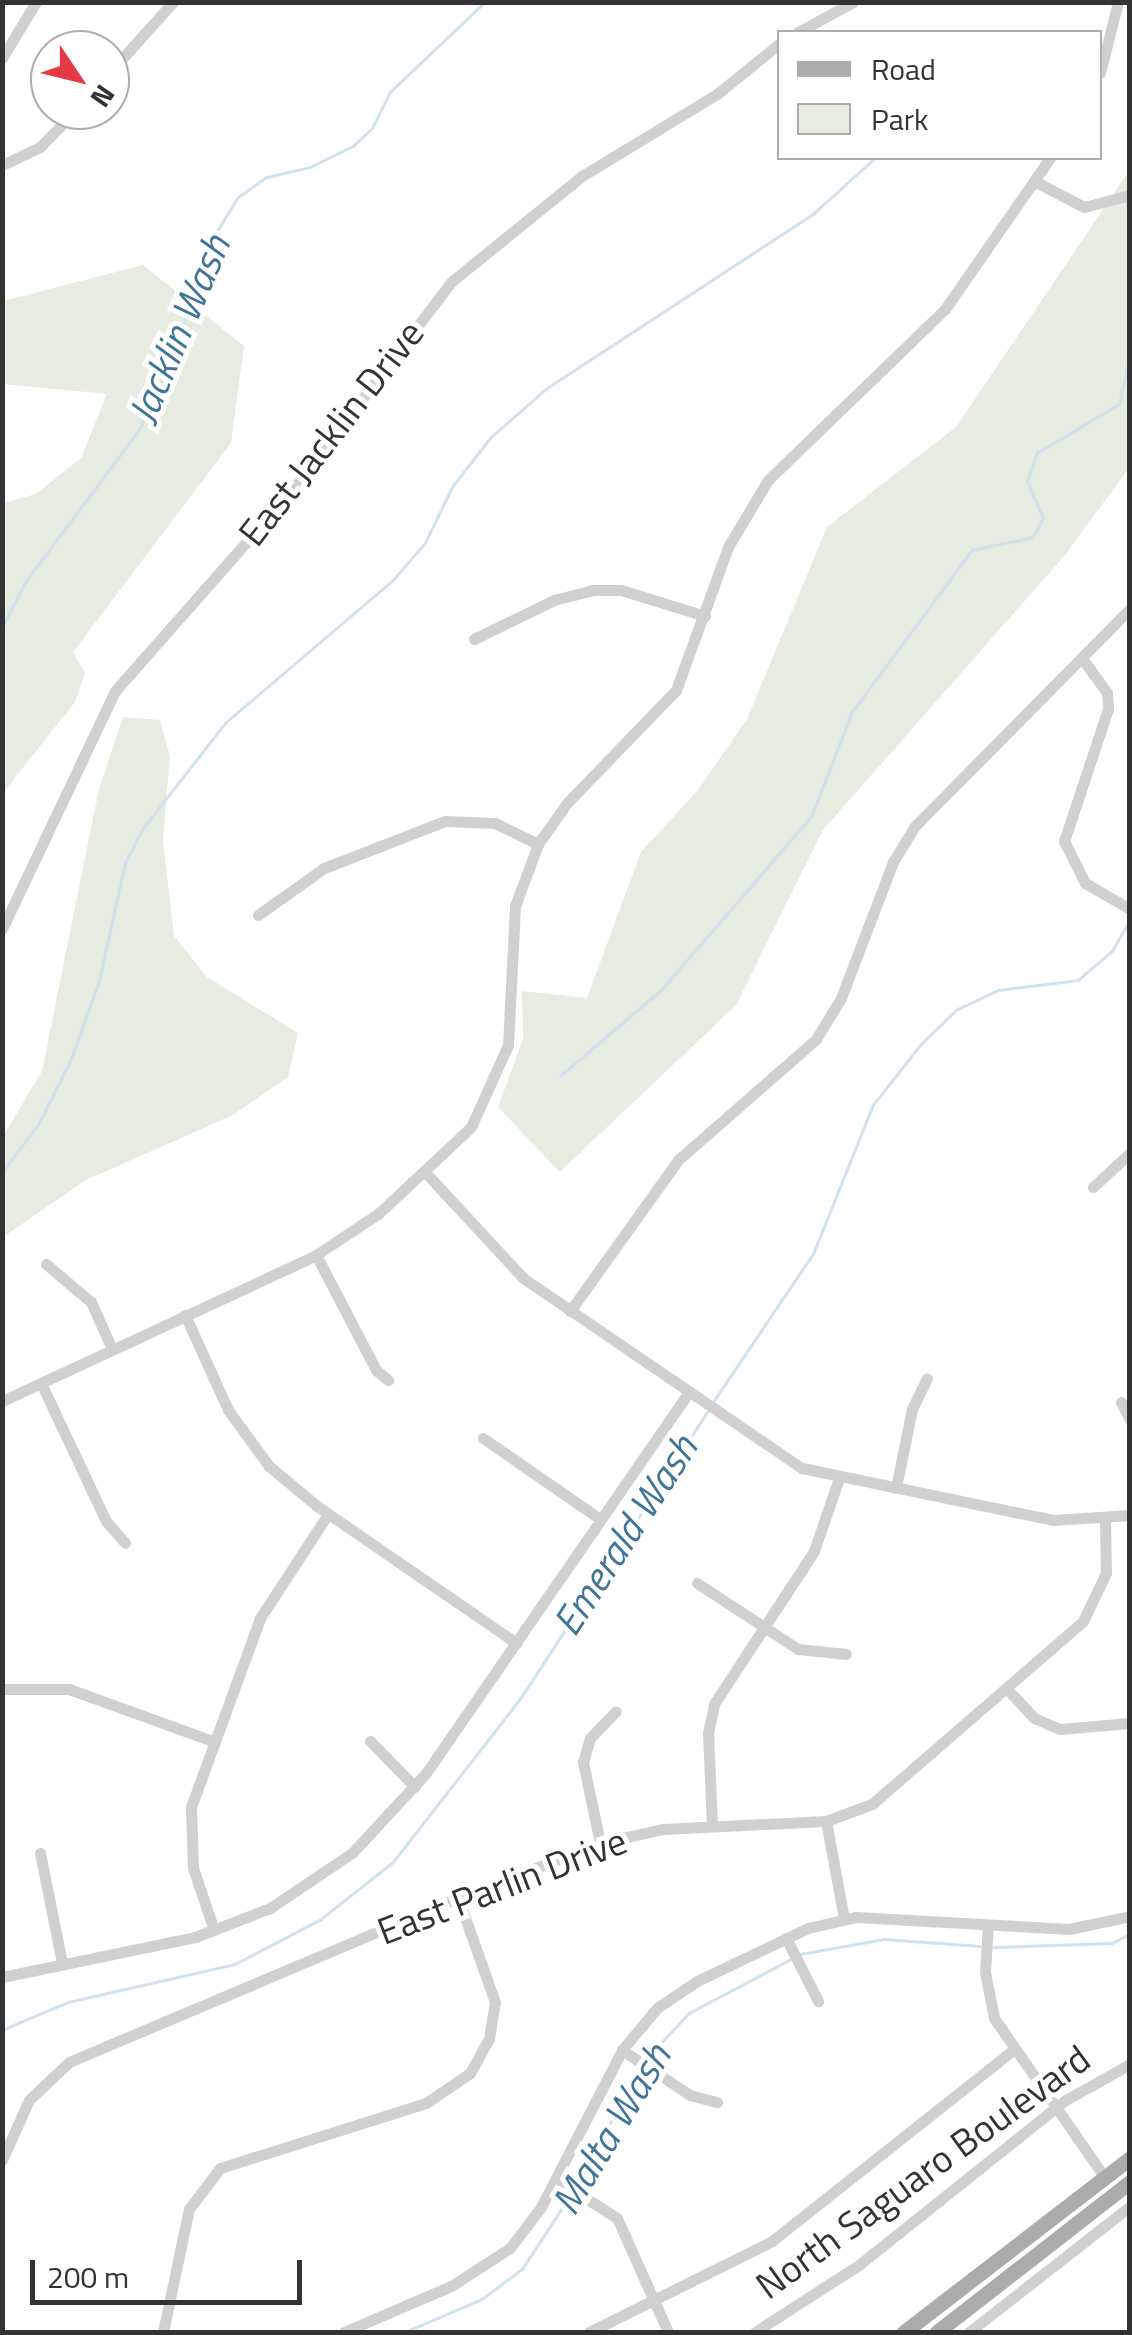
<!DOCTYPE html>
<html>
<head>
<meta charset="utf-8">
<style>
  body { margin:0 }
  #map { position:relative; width:1132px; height:2335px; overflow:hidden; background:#fff; font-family:"Titillium Web",sans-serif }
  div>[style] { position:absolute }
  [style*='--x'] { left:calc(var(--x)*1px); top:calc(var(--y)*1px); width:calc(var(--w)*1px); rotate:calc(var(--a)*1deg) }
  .green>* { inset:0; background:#e6ecdf }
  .stream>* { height:2.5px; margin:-1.25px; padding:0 1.25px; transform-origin:1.25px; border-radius:1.25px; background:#cfe2ee }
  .minor>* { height:11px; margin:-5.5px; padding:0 5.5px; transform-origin:5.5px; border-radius:5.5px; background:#d0d0d0 }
  .major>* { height:15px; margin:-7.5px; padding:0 7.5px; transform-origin:7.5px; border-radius:7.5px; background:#ababab }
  span { translate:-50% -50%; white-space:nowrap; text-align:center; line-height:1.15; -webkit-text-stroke:10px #fff; paint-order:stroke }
  .street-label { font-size:38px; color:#333 }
  .water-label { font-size:40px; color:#3f7597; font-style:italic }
  .frame { position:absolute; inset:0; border:5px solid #333; pointer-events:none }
  .legend { position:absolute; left:777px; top:30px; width:325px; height:130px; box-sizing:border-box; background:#fff; border:2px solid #adadad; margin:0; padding:12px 18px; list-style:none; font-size:30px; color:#333 }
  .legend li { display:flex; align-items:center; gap:20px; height:50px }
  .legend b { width:50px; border:2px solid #adadad }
  .north { position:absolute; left:30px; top:30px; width:100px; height:100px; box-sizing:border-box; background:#fff; border:2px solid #adadad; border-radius:50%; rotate:125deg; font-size:28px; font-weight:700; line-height:40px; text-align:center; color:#333 }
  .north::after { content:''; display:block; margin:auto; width:35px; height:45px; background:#e63946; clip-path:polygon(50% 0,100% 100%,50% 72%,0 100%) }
  .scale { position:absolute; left:30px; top:2260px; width:272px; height:45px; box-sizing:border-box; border:5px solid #333; border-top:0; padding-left:12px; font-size:30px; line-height:35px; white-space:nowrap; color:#333; -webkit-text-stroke:8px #fff; paint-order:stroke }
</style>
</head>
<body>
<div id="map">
  <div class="green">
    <i style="clip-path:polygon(1129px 171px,1129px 468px,1065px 555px,823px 830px,736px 1005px,560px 1172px,498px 1107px,523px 1039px,522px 991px,587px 998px,641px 852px,698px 790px,747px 719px,827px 527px,956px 427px)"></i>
    <i style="clip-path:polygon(143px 265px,244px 346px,231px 443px,73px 652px,85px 673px,75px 702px,3px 793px,3px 503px,36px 494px,81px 458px,107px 394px,3px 384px,3px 301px)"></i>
    <i style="clip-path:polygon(123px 717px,160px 720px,170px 756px,163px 841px,174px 936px,207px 977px,298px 1033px,288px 1077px,233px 1115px,86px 1180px,3px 1237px,3px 1137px,42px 1071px,99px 789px)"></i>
  </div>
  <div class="stream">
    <i style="--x:2;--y:627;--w:52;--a:-62.4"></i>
    <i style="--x:26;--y:581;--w:189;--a:-53.2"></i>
    <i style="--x:139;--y:430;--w:99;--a:-65"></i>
    <i style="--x:181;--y:340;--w:51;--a:-80.9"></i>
    <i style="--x:189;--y:290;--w:44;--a:-67.5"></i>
    <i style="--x:206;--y:249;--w:61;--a:-58.4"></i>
    <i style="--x:238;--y:197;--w:35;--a:-35"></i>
    <i style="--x:267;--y:177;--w:44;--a:-13.1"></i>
    <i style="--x:310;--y:167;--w:48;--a:-26"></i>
    <i style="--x:353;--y:146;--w:26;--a:-43"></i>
    <i style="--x:372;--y:128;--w:40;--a:-63.4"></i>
    <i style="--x:390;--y:92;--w:131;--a:-43.5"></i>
    <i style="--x:560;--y:1076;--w:133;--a:-40.4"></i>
    <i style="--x:661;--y:990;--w:229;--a:-49.1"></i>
    <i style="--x:811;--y:817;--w:113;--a:-68.7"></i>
    <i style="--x:852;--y:712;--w:202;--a:-53.5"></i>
    <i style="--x:972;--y:550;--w:62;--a:-12"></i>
    <i style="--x:1033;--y:537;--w:21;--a:-62"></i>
    <i style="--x:1043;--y:518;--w:39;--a:-114"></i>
    <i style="--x:1027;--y:482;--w:31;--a:-71"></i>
    <i style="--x:1037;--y:453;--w:96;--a:-30.9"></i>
    <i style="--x:1119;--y:404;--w:51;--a:-77.6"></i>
    <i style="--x:2;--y:1172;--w:59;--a:-52.5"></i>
    <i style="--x:38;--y:1125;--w:74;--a:-63.4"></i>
    <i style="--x:71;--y:1059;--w:83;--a:-70.3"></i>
    <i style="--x:99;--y:981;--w:121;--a:-77.6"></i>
    <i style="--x:125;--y:863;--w:36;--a:-63"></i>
    <i style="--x:141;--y:831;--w:137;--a:-52.1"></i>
    <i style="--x:225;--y:723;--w:219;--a:-40.4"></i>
    <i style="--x:392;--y:581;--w:50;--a:-49"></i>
    <i style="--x:425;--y:543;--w:62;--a:-64.3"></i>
    <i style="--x:452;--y:487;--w:62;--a:-52.2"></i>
    <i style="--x:490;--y:438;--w:76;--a:-41.3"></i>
    <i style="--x:547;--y:388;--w:319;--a:-33.2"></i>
    <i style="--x:814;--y:213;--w:82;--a:-42"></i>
    <i style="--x:713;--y:1402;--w:179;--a:-56"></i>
    <i style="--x:813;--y:1254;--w:161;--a:-68.1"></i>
    <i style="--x:873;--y:1105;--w:78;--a:-51.8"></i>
    <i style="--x:921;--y:1044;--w:49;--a:-44.2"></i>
    <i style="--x:956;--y:1010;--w:47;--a:-25.5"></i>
    <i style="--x:998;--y:990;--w:81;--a:-7.1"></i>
    <i style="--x:1078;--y:980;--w:45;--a:-40.5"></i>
    <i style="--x:1112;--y:951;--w:36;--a:-60"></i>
    <i style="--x:993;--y:1947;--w:119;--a:-1.9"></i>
    <i style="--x:1112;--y:1943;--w:20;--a:-27"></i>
    <i style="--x:800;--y:1954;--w:85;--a:-10.1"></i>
    <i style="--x:884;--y:1939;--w:96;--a:4.2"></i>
    <i style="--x:2;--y:2030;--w:72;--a:-23"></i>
    <i style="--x:68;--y:2002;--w:171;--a:-12.8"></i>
    <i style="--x:235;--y:1964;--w:97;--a:-27.6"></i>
    <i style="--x:321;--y:1919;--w:92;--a:-38.4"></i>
    <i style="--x:393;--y:1862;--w:210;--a:-52.1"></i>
    <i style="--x:522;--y:1696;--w:343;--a:-56.9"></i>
    <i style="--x:646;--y:2059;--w:63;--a:-46.9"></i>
    <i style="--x:689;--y:2013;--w:118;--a:-27.9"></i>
    <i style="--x:575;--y:2186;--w:137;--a:-60.8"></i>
    <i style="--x:405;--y:2332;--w:84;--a:-23.2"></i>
    <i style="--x:482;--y:2299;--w:50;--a:-36.9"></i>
    <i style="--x:522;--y:2269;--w:91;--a:-56.7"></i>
  </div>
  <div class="minor">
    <i style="--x:798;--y:32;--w:63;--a:-28.6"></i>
    <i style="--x:2;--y:58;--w:66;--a:-58.7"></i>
    <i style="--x:110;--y:72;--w:94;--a:-48"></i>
    <i style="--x:1100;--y:73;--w:73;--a:-75.8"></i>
    <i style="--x:2;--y:165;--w:42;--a:-25.3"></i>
    <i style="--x:40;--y:147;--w:52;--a:-45.8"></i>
    <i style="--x:1034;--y:181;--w:56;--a:27.5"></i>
    <i style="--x:1084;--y:207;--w:48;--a:-14.6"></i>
    <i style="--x:474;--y:639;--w:89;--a:-26"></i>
    <i style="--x:554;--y:600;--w:40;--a:-14.4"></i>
    <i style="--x:593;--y:590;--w:28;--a:0"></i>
    <i style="--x:621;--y:590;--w:88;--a:17.2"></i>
    <i style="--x:1084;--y:661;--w:39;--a:54"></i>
    <i style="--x:1107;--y:693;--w:16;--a:86"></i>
    <i style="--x:1108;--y:709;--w:139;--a:108.4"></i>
    <i style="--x:1064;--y:841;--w:47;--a:63.4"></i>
    <i style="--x:1085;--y:883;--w:52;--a:30"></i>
    <i style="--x:258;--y:915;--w:81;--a:-35.5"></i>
    <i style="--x:324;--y:868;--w:130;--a:-21.2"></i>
    <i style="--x:445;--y:821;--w:50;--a:2.3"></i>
    <i style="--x:495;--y:823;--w:48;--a:26"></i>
    <i style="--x:2;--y:929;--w:263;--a:-64.6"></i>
    <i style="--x:115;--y:691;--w:272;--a:-48.6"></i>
    <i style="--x:295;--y:487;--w:258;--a:-52.7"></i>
    <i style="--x:451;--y:282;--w:169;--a:-39"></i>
    <i style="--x:582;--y:176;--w:158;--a:-31.3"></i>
    <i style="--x:717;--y:94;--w:81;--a:-39"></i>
    <i style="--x:425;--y:1172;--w:144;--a:47.2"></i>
    <i style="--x:523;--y:1278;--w:338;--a:34.3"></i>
    <i style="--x:802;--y:1468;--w:256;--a:11.7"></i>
    <i style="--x:1053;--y:1520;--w:77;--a:-3.7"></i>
    <i style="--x:1093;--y:1187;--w:50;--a:-42.6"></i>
    <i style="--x:316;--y:1255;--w:130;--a:62.4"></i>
    <i style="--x:376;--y:1370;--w:16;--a:40"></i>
    <i style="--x:46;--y:1264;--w:59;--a:40.2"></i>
    <i style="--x:91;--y:1302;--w:51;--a:65.9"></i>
    <i style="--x:570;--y:1311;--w:186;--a:-54.4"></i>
    <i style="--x:678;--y:1160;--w:184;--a:-41.2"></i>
    <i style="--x:816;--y:1039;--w:48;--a:-58.6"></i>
    <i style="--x:841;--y:998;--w:146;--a:-69.1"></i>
    <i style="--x:893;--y:862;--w:42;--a:-58.6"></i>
    <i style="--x:915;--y:826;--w:305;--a:-45.3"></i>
    <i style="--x:185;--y:1315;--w:104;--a:65.6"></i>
    <i style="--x:228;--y:1410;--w:69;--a:53.8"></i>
    <i style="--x:269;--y:1466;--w:62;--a:39.8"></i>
    <i style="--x:317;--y:1506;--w:242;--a:34.5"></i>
    <i style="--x:41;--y:1383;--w:153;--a:64.8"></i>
    <i style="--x:106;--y:1521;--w:29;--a:49"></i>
    <i style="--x:2;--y:1401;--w:346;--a:-24.9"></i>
    <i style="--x:316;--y:1255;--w:76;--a:-33.7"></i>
    <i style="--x:379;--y:1213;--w:126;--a:-43.1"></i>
    <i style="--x:471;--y:1127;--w:90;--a:-65.7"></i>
    <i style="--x:508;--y:1045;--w:139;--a:-87.1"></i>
    <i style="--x:515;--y:906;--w:66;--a:-69.6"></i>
    <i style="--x:538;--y:844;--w:50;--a:-54.7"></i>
    <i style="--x:567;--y:803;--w:157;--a:-46"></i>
    <i style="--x:676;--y:690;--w:152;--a:-70"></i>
    <i style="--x:728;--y:547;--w:78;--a:-59.2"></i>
    <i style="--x:768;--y:480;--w:246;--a:-44"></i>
    <i style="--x:945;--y:309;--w:184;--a:-55.2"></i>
    <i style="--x:1121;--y:1402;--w:20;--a:63"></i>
    <i style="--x:483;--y:1438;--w:142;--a:34.7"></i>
    <i style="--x:896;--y:1488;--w:81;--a:-78.6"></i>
    <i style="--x:912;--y:1409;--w:34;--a:-64"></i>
    <i style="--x:697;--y:1583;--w:121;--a:33.2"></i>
    <i style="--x:798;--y:1649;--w:48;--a:5.9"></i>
    <i style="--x:2;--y:1689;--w:67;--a:0"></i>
    <i style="--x:69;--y:1689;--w:153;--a:19.9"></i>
    <i style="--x:1007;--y:1689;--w:40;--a:47"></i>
    <i style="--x:1034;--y:1718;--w:28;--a:23"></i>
    <i style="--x:1060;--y:1729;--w:70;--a:-4.9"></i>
    <i style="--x:370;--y:1741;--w:64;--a:45.6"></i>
    <i style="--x:826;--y:1821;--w:100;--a:79.6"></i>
    <i style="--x:712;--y:1825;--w:92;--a:-92.5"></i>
    <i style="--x:708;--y:1733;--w:30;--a:-78"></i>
    <i style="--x:714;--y:1704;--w:183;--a:-56.8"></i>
    <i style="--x:814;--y:1551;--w:77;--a:-71.1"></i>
    <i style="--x:600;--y:1843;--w:83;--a:-101.9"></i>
    <i style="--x:583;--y:1762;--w:25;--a:-74"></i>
    <i style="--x:590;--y:1738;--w:37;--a:-46"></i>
    <i style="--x:40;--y:1853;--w:112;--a:78.7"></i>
    <i style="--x:988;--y:1925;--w:47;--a:93.7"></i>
    <i style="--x:985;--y:1972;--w:47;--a:78.9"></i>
    <i style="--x:994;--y:2018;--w:191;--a:55.2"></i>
    <i style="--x:214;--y:1930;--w:65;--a:-108.7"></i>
    <i style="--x:193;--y:1868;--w:61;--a:-91.9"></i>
    <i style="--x:191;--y:1807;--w:201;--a:-69.9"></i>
    <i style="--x:260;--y:1618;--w:124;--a:-56.8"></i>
    <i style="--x:786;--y:1938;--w:71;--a:63.1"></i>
    <i style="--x:2;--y:1977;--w:197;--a:-11.7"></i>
    <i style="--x:195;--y:1937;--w:80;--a:-21.1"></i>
    <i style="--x:270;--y:1908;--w:99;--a:-33.9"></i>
    <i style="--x:352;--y:1853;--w:109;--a:-47.2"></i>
    <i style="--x:426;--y:1773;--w:463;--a:-55.4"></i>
    <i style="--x:622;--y:2050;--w:82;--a:33.5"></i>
    <i style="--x:690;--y:2095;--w:28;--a:15"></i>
    <i style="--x:2;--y:2160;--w:66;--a:-65.8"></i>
    <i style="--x:29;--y:2100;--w:55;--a:-43.5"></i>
    <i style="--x:69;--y:2062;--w:422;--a:-22.9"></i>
    <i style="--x:458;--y:1898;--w:152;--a:-21.2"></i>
    <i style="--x:600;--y:1843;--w:65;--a:-12.5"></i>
    <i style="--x:663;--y:1829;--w:163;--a:-2.8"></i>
    <i style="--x:826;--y:1821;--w:49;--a:-20.3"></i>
    <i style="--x:872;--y:1804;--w:279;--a:-40.9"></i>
    <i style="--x:1083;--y:1621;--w:53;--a:-64.4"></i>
    <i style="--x:1106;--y:1573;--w:52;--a:-91.1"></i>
    <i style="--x:556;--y:2179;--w:72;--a:32.6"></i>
    <i style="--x:617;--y:2218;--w:125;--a:65.9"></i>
    <i style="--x:163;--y:2332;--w:126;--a:-78.1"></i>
    <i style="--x:189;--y:2209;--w:51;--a:-52.9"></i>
    <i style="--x:220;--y:2168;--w:216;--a:-17.5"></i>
    <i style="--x:426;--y:2103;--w:53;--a:-34.3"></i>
    <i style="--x:470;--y:2073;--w:39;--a:-61"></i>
    <i style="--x:489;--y:2039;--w:37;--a:-81"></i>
    <i style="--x:495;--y:2002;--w:110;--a:-109.6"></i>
    <i style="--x:344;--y:2332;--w:116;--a:-23.3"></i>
    <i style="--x:451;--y:2286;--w:70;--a:-32.8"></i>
    <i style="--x:510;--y:2248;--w:51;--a:-52.9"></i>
    <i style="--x:541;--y:2207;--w:177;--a:-62.7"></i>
    <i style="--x:622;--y:2050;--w:55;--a:-50.2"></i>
    <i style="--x:657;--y:2008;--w:48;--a:-34"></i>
    <i style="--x:697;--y:1981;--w:123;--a:-25.5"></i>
    <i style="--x:808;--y:1928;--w:49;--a:-12.9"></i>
    <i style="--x:856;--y:1917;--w:213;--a:3.2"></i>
    <i style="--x:1069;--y:1929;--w:62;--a:-12"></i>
    <i style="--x:589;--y:2332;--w:204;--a:-26.4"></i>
    <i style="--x:772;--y:2241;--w:308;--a:-38.4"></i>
    <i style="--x:755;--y:2332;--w:125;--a:-32.9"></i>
    <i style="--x:860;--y:2264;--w:261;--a:-38.6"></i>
    <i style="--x:1064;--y:2101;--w:76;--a:-29.3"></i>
    <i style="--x:969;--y:2332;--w:204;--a:-38"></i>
  </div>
  <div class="major">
    <i style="--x:904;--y:2332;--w:285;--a:-37.6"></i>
    <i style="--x:937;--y:2332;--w:244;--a:-37.9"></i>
  </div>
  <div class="street-label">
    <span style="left:331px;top:433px;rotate:-52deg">East Jacklin Drive</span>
    <span style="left:502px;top:1886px;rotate:-21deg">East Parlin Drive</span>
    <span style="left:923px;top:2172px;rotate:-36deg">North Saguaro Boulevard</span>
  </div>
  <div class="water-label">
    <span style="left:179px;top:329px;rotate:-67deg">Jacklin Wash</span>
    <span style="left:625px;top:1535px;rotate:-57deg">Emerald Wash</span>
    <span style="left:611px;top:2129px;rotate:-59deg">Malta Wash</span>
  </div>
  <div class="frame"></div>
  <ul class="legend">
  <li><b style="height:12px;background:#ababab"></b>Road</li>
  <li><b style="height:28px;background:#e6ecdf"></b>Park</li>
  </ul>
  <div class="north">N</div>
  <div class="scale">200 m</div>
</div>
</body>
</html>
